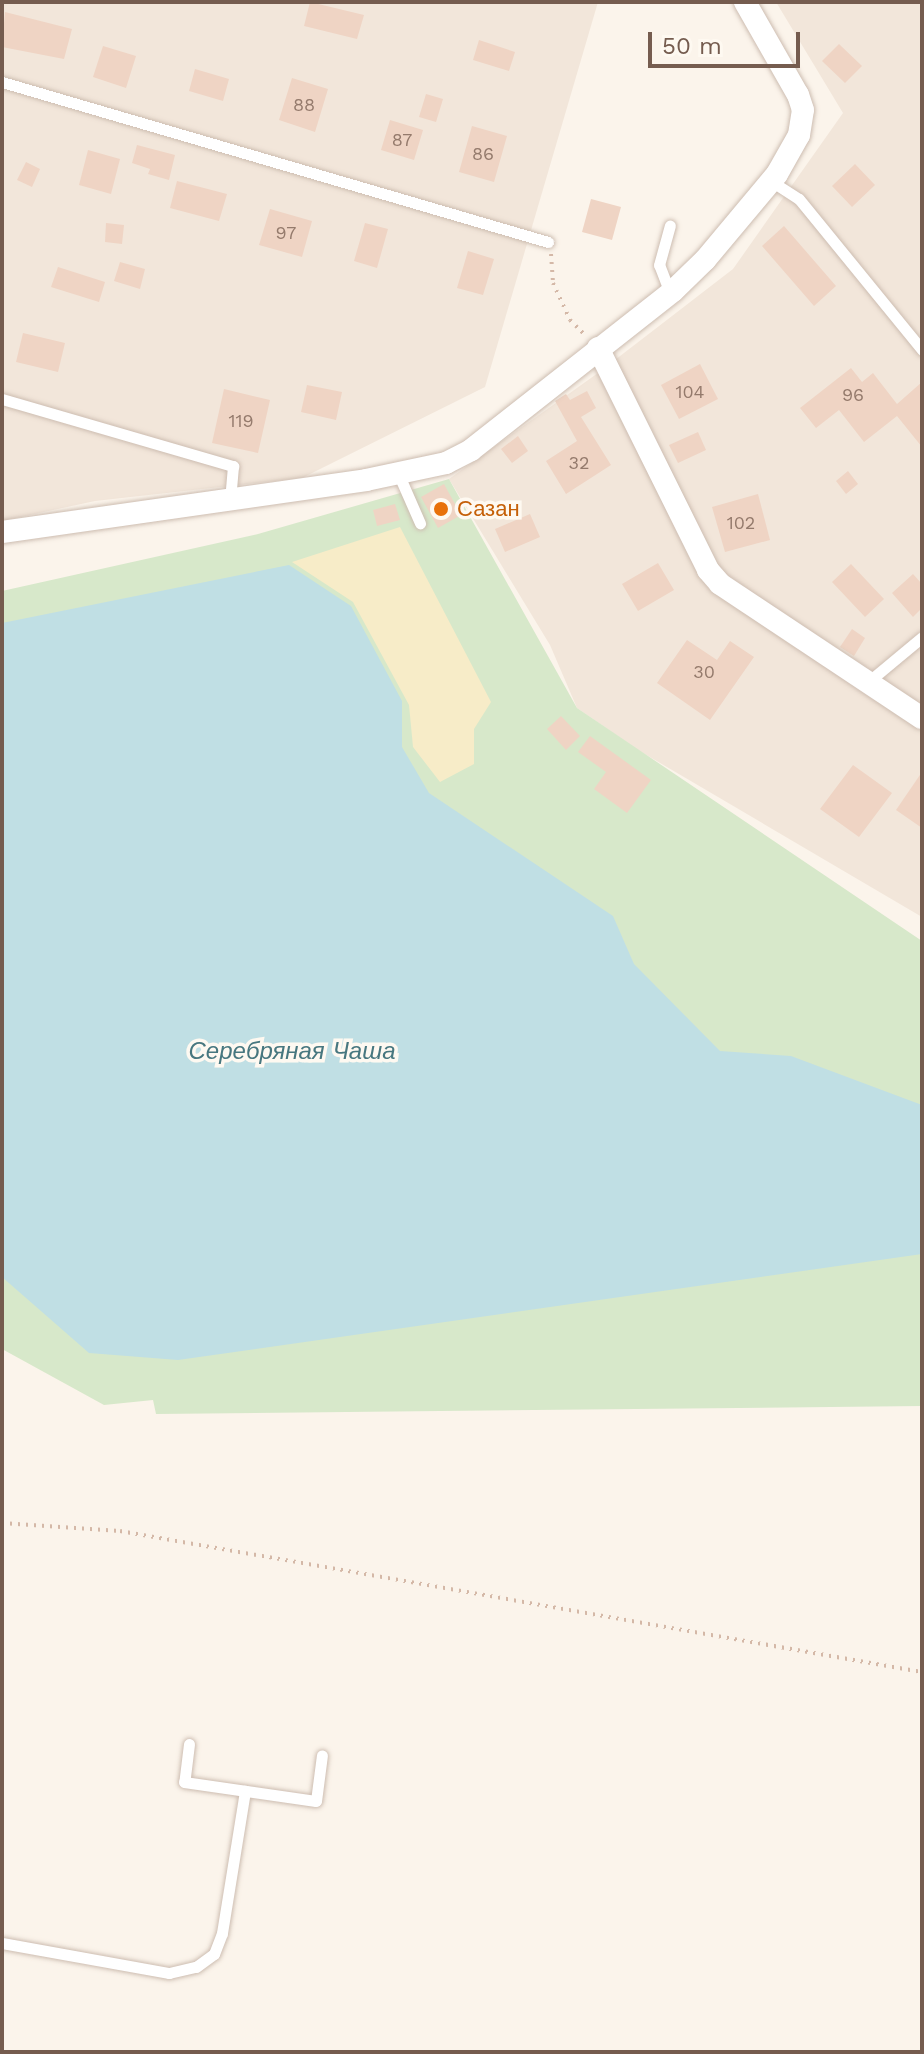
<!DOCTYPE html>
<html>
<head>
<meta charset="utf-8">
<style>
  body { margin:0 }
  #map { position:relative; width:924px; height:2054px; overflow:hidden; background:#fbf4eb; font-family:"Work Sans",sans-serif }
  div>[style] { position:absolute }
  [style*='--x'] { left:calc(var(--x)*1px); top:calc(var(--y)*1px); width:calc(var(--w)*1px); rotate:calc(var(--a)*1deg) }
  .residential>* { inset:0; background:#f2e6da }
  .green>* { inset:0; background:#d7e8ca }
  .sand>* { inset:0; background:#f7ecc8 }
  .water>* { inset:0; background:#c0dfe4 }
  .building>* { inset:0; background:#efd4c4 }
  .path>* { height:4px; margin-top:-2px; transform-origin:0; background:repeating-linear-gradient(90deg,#d4b8a7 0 2px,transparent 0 8px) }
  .roads { filter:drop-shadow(0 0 2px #cdbdb1) drop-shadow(0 0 2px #cdbdb1) }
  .lane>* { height:11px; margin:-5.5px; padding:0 5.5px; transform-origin:5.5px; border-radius:5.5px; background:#fff }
  .street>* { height:22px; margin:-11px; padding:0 11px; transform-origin:11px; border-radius:11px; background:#fff }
  .dots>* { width:22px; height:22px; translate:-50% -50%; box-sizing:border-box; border:4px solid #fef9f1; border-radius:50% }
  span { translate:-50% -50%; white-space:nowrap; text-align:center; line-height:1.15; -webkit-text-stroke:7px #fef9f1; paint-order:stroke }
  .number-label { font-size:18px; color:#947a6c }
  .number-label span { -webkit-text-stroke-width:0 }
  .food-label { font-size:22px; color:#c56008 }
  .left { translate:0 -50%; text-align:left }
  .water-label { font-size:24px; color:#47777f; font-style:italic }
  .frame { position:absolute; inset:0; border:4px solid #755c4f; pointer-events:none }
  .scale { position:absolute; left:648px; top:32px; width:152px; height:36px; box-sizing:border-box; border:4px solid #755c4f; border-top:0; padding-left:10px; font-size:24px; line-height:28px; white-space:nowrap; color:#755c4f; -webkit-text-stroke:6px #fef9f1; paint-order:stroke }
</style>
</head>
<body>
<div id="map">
  <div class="residential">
    <i style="clip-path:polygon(2px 2px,598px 2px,485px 387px,302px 478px,95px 501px,2px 521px)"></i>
    <i style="clip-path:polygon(776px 2px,922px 2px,922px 917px,638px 750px,577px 708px,550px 645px,449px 479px,598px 373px,733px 269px,843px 113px)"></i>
  </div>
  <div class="green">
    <i style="clip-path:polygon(449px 479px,577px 708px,922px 941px,922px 1406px,156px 1414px,153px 1400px,104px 1405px,2px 1349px,2px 591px,258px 534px)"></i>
  </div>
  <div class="sand">
    <i style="clip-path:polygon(400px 527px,491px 702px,474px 729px,474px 764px,440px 782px,413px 747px,409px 705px,353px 602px,292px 562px)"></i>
  </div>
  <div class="water">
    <i style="clip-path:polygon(289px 565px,351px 606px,402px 701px,402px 747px,429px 793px,613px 916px,634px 964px,720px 1051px,791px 1056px,922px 1105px,922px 1254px,178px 1360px,89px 1353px,2px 1277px,2px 623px)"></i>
  </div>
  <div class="building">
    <i style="clip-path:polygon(310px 2px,364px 15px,357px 39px,304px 26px)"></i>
    <i style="clip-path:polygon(5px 12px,72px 29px,64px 59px,2px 47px)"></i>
    <i style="clip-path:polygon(479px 40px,515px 52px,509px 71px,473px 60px)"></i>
    <i style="clip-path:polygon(839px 44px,862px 66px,845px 83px,822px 61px)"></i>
    <i style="clip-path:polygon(103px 46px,136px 56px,126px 88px,93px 77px)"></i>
    <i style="clip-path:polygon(195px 69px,229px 79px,223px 101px,189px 91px)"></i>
    <i style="clip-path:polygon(292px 78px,328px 89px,315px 132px,279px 120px)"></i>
    <i style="clip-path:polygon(426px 94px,443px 99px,436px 122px,419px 117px)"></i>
    <i style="clip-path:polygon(390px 120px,423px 130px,414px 160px,381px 150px)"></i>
    <i style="clip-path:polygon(472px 126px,507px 136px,494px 182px,459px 172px)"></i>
    <i style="clip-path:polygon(137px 145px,175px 155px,169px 180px,148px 174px,150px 169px,132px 163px)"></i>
    <i style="clip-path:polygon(88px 150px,120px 159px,111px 194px,79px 185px)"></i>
    <i style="clip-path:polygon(26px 162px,40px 169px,32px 187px,17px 180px)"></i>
    <i style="clip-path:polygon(855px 164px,875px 185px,852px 207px,832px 186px)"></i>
    <i style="clip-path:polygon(177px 181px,227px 194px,219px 221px,170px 208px)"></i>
    <i style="clip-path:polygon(591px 199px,621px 207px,612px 240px,582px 232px)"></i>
    <i style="clip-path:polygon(270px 209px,312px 221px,302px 257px,259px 245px)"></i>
    <i style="clip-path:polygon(106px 223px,124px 225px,122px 244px,105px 242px)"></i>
    <i style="clip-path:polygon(365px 223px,388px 229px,377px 268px,354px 261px)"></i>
    <i style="clip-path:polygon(784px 226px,836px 286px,814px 306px,762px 246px)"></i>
    <i style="clip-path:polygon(468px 251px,494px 259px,483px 295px,457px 288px)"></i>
    <i style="clip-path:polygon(120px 262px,145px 269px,140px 289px,114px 281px)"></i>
    <i style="clip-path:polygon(58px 267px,105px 282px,99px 302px,51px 287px)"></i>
    <i style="clip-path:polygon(23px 333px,65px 343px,58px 372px,16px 362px)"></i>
    <i style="clip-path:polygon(700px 364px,718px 399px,679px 419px,661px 385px)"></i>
    <i style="clip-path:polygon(851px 368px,862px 382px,873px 373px,897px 404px,922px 382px,922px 447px,897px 416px,864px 442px,839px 410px,816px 428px,800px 408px)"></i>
    <i style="clip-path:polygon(307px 385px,342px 392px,336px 420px,301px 412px)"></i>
    <i style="clip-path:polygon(224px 389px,270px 400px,258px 453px,212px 443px)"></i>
    <i style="clip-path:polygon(587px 391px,596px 408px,581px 417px,611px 465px,566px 494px,546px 461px,577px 441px,555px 401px,566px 394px,570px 400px)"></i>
    <i style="clip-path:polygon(698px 432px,706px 450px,678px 463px,669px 445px)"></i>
    <i style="clip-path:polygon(518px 436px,528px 451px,512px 463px,501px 449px)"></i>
    <i style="clip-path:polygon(848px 471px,858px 484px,846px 494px,836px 481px)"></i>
    <i style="clip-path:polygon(444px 484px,461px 515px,438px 528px,421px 497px)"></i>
    <i style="clip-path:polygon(758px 494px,770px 540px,725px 552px,712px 507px)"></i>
    <i style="clip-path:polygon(395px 504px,400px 520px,377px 526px,373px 510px)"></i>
    <i style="clip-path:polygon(530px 514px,540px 537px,505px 552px,495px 529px)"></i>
    <i style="clip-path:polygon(658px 563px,674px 590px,638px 611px,622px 584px)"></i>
    <i style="clip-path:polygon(851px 564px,884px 599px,865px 617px,832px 582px)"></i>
    <i style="clip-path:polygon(913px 574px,922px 584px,922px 608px,913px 617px,892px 593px)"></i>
    <i style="clip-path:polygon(852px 629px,865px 638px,854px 656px,840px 647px)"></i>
    <i style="clip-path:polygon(687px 640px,717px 660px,730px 641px,754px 657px,710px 720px,657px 683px)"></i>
    <i style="clip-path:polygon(561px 716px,580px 736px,566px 750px,547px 729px)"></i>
    <i style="clip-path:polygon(590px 736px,651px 780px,627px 813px,594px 789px,606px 772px,578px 752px)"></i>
    <i style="clip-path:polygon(853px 765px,892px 793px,859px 837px,820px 809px)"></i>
    <i style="clip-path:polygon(922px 772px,922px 828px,896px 810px)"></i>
  </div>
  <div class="path">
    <i style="--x:551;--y:254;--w:29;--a:86"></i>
    <i style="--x:553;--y:283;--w:41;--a:65.3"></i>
    <i style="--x:570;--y:320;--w:21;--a:45"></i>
    <i style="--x:2;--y:1523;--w:118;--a:3.9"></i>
    <i style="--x:120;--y:1531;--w:814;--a:9.97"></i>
  </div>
  <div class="roads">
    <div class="lane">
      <i style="--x:2;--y:82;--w:569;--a:16.33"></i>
      <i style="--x:771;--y:181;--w:33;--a:33"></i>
      <i style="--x:799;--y:199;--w:195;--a:50.8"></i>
      <i style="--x:670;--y:293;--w:30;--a:-111"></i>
      <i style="--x:659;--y:265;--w:41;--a:-74.6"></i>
      <i style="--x:2;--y:399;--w:241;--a:16.2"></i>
      <i style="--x:233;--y:466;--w:34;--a:95"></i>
      <i style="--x:398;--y:473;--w:55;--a:66.3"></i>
      <i style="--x:868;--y:682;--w:70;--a:-39.8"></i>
      <i style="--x:189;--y:1744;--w:38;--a:97"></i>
      <i style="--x:184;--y:1782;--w:133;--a:8.2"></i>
      <i style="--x:316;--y:1801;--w:46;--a:-82.6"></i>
      <i style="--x:2;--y:1943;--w:170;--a:10.2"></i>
      <i style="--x:169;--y:1973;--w:28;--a:-13"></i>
      <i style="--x:196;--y:1967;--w:22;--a:-36"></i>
      <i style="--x:214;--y:1954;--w:22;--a:-69"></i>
      <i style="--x:222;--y:1933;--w:144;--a:-80.8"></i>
    </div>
    <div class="street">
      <i style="--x:598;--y:348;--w:248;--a:63.6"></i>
      <i style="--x:708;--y:570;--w:18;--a:49"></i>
      <i style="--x:720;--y:584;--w:242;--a:33.6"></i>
      <i style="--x:2;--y:532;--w:368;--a:-8.1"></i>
      <i style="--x:366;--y:480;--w:82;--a:-12"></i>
      <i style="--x:446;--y:463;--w:28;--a:-27"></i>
      <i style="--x:471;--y:450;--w:257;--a:-38.2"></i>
      <i style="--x:673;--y:291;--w:45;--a:-44.1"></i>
      <i style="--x:705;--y:260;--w:112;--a:-50.1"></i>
      <i style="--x:777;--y:174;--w:45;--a:-60.6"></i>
      <i style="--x:799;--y:135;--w:25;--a:-81"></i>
      <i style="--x:803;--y:110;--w:16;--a:-108"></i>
      <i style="--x:798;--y:95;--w:107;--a:-119.7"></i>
    </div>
  </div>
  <div class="dots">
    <i style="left:441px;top:509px;background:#e8710a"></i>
  </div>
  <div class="number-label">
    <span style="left:304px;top:105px">88</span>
    <span style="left:402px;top:140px">87</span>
    <span style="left:483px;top:154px">86</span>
    <span style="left:286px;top:233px">97</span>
    <span style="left:690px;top:392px">104</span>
    <span style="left:853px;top:395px">96</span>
    <span style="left:241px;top:421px">119</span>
    <span style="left:579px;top:463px">32</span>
    <span style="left:741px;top:523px">102</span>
    <span style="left:704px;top:672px">30</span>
  </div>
  <div class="food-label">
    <span class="left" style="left:457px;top:509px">Сазан</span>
  </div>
  <div class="water-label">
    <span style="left:292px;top:1052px">Серебряная Чаша</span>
  </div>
  <div class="frame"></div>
  <div class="scale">50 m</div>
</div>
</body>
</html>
